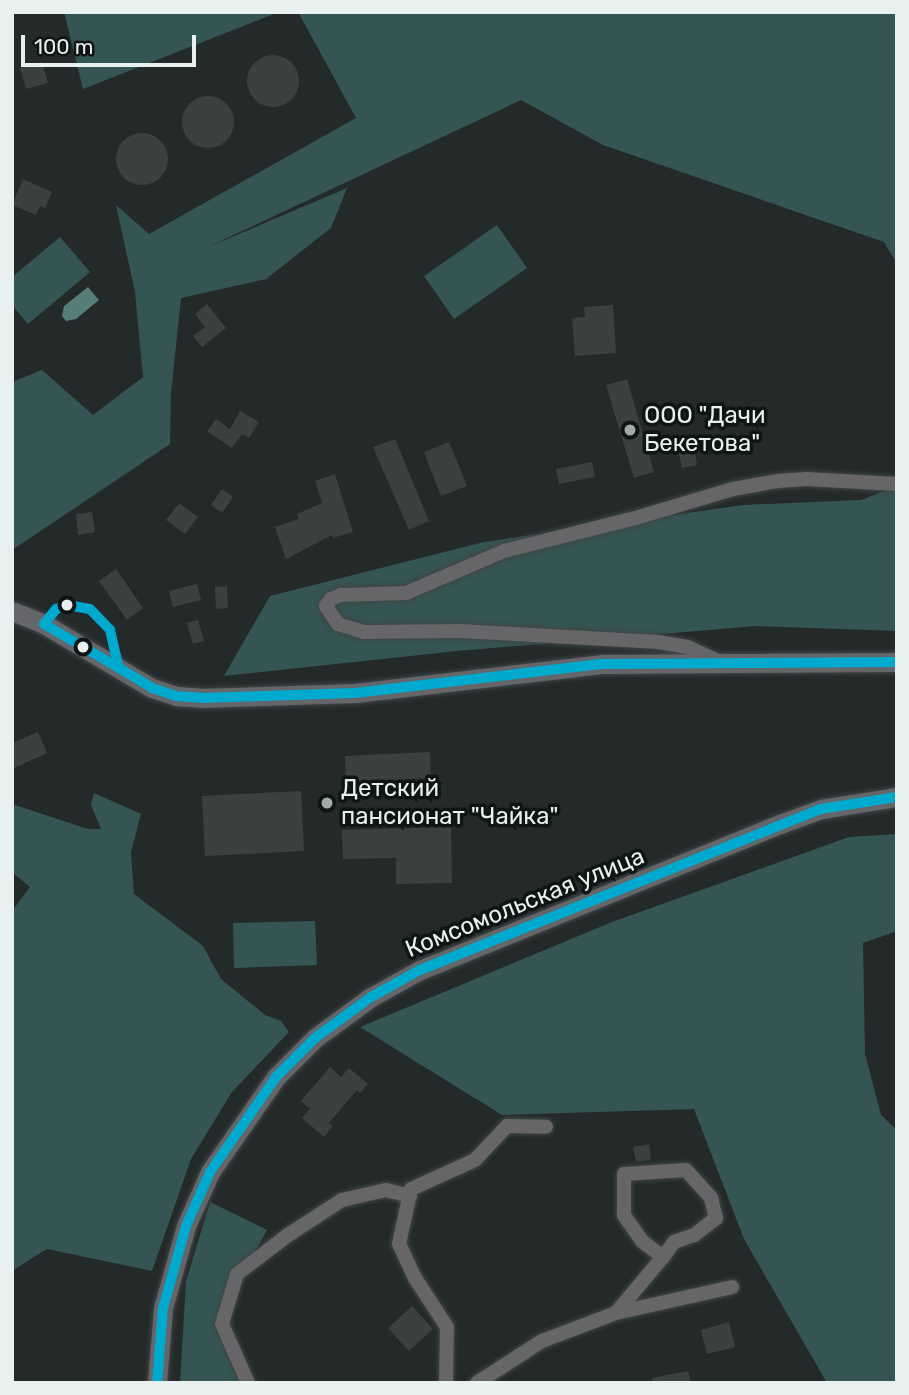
<!DOCTYPE html>
<html>
<head>
<meta charset="utf-8">
<style>
  body { margin:0 }
  #map { position:relative; width:909px; height:1395px; overflow:hidden; background:#242a2a; font-family:Rubik,sans-serif }
  div>[style] { position:absolute }
  [style*='--x'] { left:calc(var(--x)*1px); top:calc(var(--y)*1px); width:calc(var(--w)*1px); rotate:calc(var(--a)*1deg) }
  .green>* { inset:0; background:#345553 }
  .water>* { inset:0; background:#577d79 }
  .building>* { inset:0; background:#3b4040 }
  .round { border-radius:50% }
  .roads { filter:drop-shadow(0 0 2px #404545) drop-shadow(0 0 2px #404545) }
  .minor>* { height:14px; margin:-7px; padding:0 7px; transform-origin:7px; border-radius:7px; background:#666568 }
  .major>* { height:19px; margin:-9.5px; padding:0 9.5px; transform-origin:9.5px; border-radius:9.5px; background:#656669 }
  .bus-1>* { height:10px; margin:-5px; padding:0 5px; transform-origin:5px; border-radius:5px; background:#00a9ce }
  .dots>* { width:19px; height:19px; translate:-50% -50%; box-sizing:border-box; border:4px solid #0e1514; border-radius:50% }
  span { translate:-50% -50%; white-space:nowrap; text-align:center; line-height:1.15; -webkit-text-stroke:7px #0e1514; paint-order:stroke }
  .poi-label { font-size:24px; color:#e8f1ef }
  .left { translate:0 -50%; text-align:left }
  .street-label { font-size:24px; color:#e8f1ef }
  .frame { position:absolute; inset:0; border:14px solid #e8f1ef; pointer-events:none }
  .scale { position:absolute; left:21px; top:35px; width:175px; height:32px; box-sizing:border-box; border:4px solid #e8f1ef; border-top:0; padding-left:9px; font-size:21px; line-height:24px; white-space:nowrap; color:#e8f1ef; -webkit-text-stroke:5px #0e1514; paint-order:stroke }
</style>
</head>
<body>
<div id="map">
  <div class="green">
    <i style="clip-path:polygon(64px 12px,279px 12px,83px 89px)"></i>
    <i style="clip-path:polygon(298px 12px,897px 12px,897px 264px,884px 242px,603px 145px,521px 100px,206px 248px,347px 188px,331px 228px,266px 279px,181px 298px,171px 393px,170px 444px,12px 550px,12px 382px,42px 370px,93px 415px,143px 377px,135px 292px,116px 205px,149px 234px,356px 118px)"></i>
    <i style="clip-path:polygon(497px 225px,527px 268px,454px 319px,424px 276px)"></i>
    <i style="clip-path:polygon(60px 237px,90px 272px,28px 324px,12px 305px,12px 277px)"></i>
    <i style="clip-path:polygon(897px 486px,897px 631px,757px 626px,457px 651px,224px 676px,270px 596px,484px 542px,743px 505px,861px 500px)"></i>
    <i style="clip-path:polygon(94px 793px,141px 814px,131px 852px,134px 894px,203px 946px,221px 979px,265px 1015px,281px 1021px,289px 1032px,232px 1092px,191px 1159px,152px 1271px,47px 1249px,12px 1271px,12px 911px,30px 887px,12px 872px,12px 804px,88px 829px,101px 829px,91px 805px)"></i>
    <i style="clip-path:polygon(897px 834px,897px 931px,863px 943px,865px 1054px,881px 1115px,897px 1130px,897px 1383px,827px 1383px,744px 1239px,694px 1109px,502px 1115px,360px 1027px,612px 922px,849px 837px)"></i>
    <i style="clip-path:polygon(315px 921px,317px 965px,234px 968px,233px 923px)"></i>
    <i style="clip-path:polygon(210px 1202px,267px 1230px,214px 1326px,245px 1383px,180px 1383px,186px 1281px)"></i>
  </div>
  <div class="water">
    <i style="clip-path:polygon(88px 287px,99px 300px,76px 319px,66px 321px,62px 316px,64px 306px)"></i>
  </div>
  <div class="building">
    <i class="round" style="left:247px;top:55px;width:52px;height:52px"></i>
    <i style="clip-path:polygon(42px 62px,48px 83px,26px 89px,20px 68px)"></i>
    <i class="round" style="left:182px;top:96px;width:52px;height:52px"></i>
    <i class="round" style="left:116px;top:133px;width:52px;height:52px"></i>
    <i style="clip-path:polygon(23px 179px,52px 192px,45px 208px,40px 206px,36px 215px,12px 205px)"></i>
    <i style="clip-path:polygon(207px 304px,226px 328px,202px 347px,193px 336px,205px 327px,195px 314px)"></i>
    <i style="clip-path:polygon(613px 305px,616px 353px,575px 356px,572px 318px,585px 317px,584px 307px)"></i>
    <i style="clip-path:polygon(627px 379px,654px 472px,634px 478px,606px 385px)"></i>
    <i style="clip-path:polygon(240px 411px,259px 422px,249px 438px,242px 434px,232px 448px,207px 431px,216px 419px,230px 429px)"></i>
    <i style="clip-path:polygon(395px 439px,429px 521px,409px 530px,373px 447px)"></i>
    <i style="clip-path:polygon(693px 441px,697px 465px,682px 468px,677px 444px)"></i>
    <i style="clip-path:polygon(449px 442px,467px 486px,441px 496px,424px 452px)"></i>
    <i style="clip-path:polygon(592px 462px,595px 477px,559px 484px,556px 469px)"></i>
    <i style="clip-path:polygon(335px 474px,353px 532px,333px 538px,332px 535px,286px 559px,275px 527px,299px 519px,297px 514px,322px 503px,315px 481px)"></i>
    <i style="clip-path:polygon(222px 489px,233px 497px,222px 513px,211px 505px)"></i>
    <i style="clip-path:polygon(179px 503px,198px 517px,185px 534px,166px 520px)"></i>
    <i style="clip-path:polygon(92px 512px,95px 532px,78px 535px,76px 514px)"></i>
    <i style="clip-path:polygon(116px 569px,143px 608px,127px 620px,99px 581px)"></i>
    <i style="clip-path:polygon(197px 584px,201px 600px,173px 607px,169px 591px)"></i>
    <i style="clip-path:polygon(227px 586px,228px 608px,216px 609px,215px 587px)"></i>
    <i style="clip-path:polygon(198px 620px,204px 641px,193px 644px,187px 623px)"></i>
    <i style="clip-path:polygon(38px 732px,47px 753px,12px 769px,12px 743px)"></i>
    <i style="clip-path:polygon(430px 752px,431px 778px,346px 782px,345px 756px)"></i>
    <i style="clip-path:polygon(301px 791px,304px 851px,205px 856px,202px 796px)"></i>
    <i style="clip-path:polygon(451px 827px,452px 883px,396px 884px,396px 858px,343px 859px,342px 830px)"></i>
    <i style="clip-path:polygon(330px 1067px,341px 1077px,349px 1068px,368px 1084px,360px 1093px,357px 1090px,329px 1123px,333px 1126px,324px 1137px,302px 1118px,310px 1109px,301px 1101px)"></i>
    <i style="clip-path:polygon(649px 1144px,651px 1160px,636px 1162px,633px 1147px)"></i>
    <i style="clip-path:polygon(412px 1306px,433px 1329px,409px 1351px,388px 1328px)"></i>
    <i style="clip-path:polygon(729px 1322px,735px 1347px,707px 1354px,701px 1330px)"></i>
    <i style="clip-path:polygon(688px 1371px,691px 1383px,653px 1383px,652px 1378px)"></i>
  </div>
  <div class="roads">
    <div class="minor">
      <i style="--x:722;--y:663;--w:38;--a:-155"></i>
      <i style="--x:687;--y:647;--w:28;--a:-170"></i>
      <i style="--x:659;--y:642;--w:199;--a:-176.8"></i>
      <i style="--x:460;--y:631;--w:96;--a:179.4"></i>
      <i style="--x:364;--y:632;--w:27;--a:-163"></i>
      <i style="--x:338;--y:624;--w:22;--a:-124"></i>
      <i style="--x:326;--y:606;--w:9;--a:-54"></i>
      <i style="--x:331;--y:599;--w:11;--a:-22"></i>
      <i style="--x:341;--y:595;--w:65;--a:-1.8"></i>
      <i style="--x:406;--y:593;--w:107;--a:-23.2"></i>
      <i style="--x:504;--y:551;--w:139;--a:-14.1"></i>
      <i style="--x:639;--y:517;--w:98;--a:-16.6"></i>
      <i style="--x:733;--y:489;--w:46;--a:-10.1"></i>
      <i style="--x:778;--y:481;--w:28;--a:-4"></i>
      <i style="--x:806;--y:479;--w:91;--a:3.1"></i>
      <i style="--x:616;--y:1313;--w:73;--a:-50"></i>
      <i style="--x:663;--y:1257;--w:26;--a:-143"></i>
      <i style="--x:642;--y:1241;--w:32;--a:-125"></i>
      <i style="--x:624;--y:1215;--w:41;--a:-90"></i>
      <i style="--x:624;--y:1174;--w:62;--a:-3.7"></i>
      <i style="--x:686;--y:1170;--w:38;--a:48"></i>
      <i style="--x:711;--y:1198;--w:21;--a:76"></i>
      <i style="--x:716;--y:1218;--w:28;--a:142"></i>
      <i style="--x:694;--y:1235;--w:21;--a:161"></i>
      <i style="--x:674;--y:1242;--w:19;--a:126"></i>
      <i style="--x:248;--y:1383;--w:64;--a:-113.8"></i>
      <i style="--x:222;--y:1324;--w:52;--a:-73.3"></i>
      <i style="--x:237;--y:1274;--w:64;--a:-37.4"></i>
      <i style="--x:288;--y:1235;--w:64;--a:-32.9"></i>
      <i style="--x:342;--y:1200;--w:45;--a:-12.8"></i>
      <i style="--x:386;--y:1190;--w:25;--a:14"></i>
      <i style="--x:446;--y:1383;--w:56;--a:-89"></i>
      <i style="--x:447;--y:1327;--w:59;--a:-123.1"></i>
      <i style="--x:415;--y:1278;--w:38;--a:-115"></i>
      <i style="--x:399;--y:1244;--w:56;--a:-77.7"></i>
      <i style="--x:411;--y:1189;--w:70;--a:-24.4"></i>
      <i style="--x:475;--y:1160;--w:47;--a:-46.7"></i>
      <i style="--x:507;--y:1126;--w:39;--a:1"></i>
      <i style="--x:477;--y:1383;--w:77;--a:-32.9"></i>
      <i style="--x:542;--y:1341;--w:79;--a:-20.7"></i>
      <i style="--x:616;--y:1313;--w:119;--a:-12.6"></i>
    </div>
    <div class="major">
      <i style="--x:12;--y:611;--w:35;--a:22"></i>
      <i style="--x:44;--y:624;--w:126;--a:30.7"></i>
      <i style="--x:152;--y:688;--w:25;--a:18"></i>
      <i style="--x:176;--y:696;--w:26;--a:4"></i>
      <i style="--x:202;--y:698;--w:153;--a:-1.9"></i>
      <i style="--x:355;--y:693;--w:250;--a:-6.7"></i>
      <i style="--x:603;--y:664;--w:294;--a:-0.4"></i>
      <i style="--x:157;--y:1383;--w:75;--a:-85.4"></i>
      <i style="--x:163;--y:1308;--w:85;--a:-74.3"></i>
      <i style="--x:186;--y:1226;--w:59;--a:-66"></i>
      <i style="--x:210;--y:1172;--w:116;--a:-55.2"></i>
      <i style="--x:276;--y:1077;--w:55;--a:-45"></i>
      <i style="--x:315;--y:1038;--w:69;--a:-36.2"></i>
      <i style="--x:371;--y:997;--w:56;--a:-28.9"></i>
      <i style="--x:420;--y:970;--w:388;--a:-22.1"></i>
      <i style="--x:780;--y:824;--w:44;--a:-20.1"></i>
      <i style="--x:821;--y:809;--w:77;--a:-9"></i>
    </div>
  </div>
  <div class="bus-1">
    <i style="--x:67;--y:605;--w:23;--a:10"></i>
    <i style="--x:90;--y:609;--w:29;--a:46"></i>
    <i style="--x:110;--y:630;--w:39;--a:77"></i>
    <i style="--x:119;--y:668;--w:87;--a:-149.6"></i>
    <i style="--x:44;--y:624;--w:19;--a:-51"></i>
    <i style="--x:56;--y:609;--w:12;--a:-20"></i>
    <i style="--x:119;--y:668;--w:39;--a:31"></i>
    <i style="--x:152;--y:688;--w:25;--a:18"></i>
    <i style="--x:176;--y:696;--w:26;--a:4"></i>
    <i style="--x:202;--y:698;--w:153;--a:-1.9"></i>
    <i style="--x:355;--y:693;--w:250;--a:-6.7"></i>
    <i style="--x:603;--y:664;--w:294;--a:-0.4"></i>
    <i style="--x:157;--y:1383;--w:75;--a:-85.4"></i>
    <i style="--x:163;--y:1308;--w:85;--a:-74.3"></i>
    <i style="--x:186;--y:1226;--w:59;--a:-66"></i>
    <i style="--x:210;--y:1172;--w:116;--a:-55.2"></i>
    <i style="--x:276;--y:1077;--w:55;--a:-45"></i>
    <i style="--x:315;--y:1038;--w:69;--a:-36.2"></i>
    <i style="--x:371;--y:997;--w:56;--a:-28.9"></i>
    <i style="--x:420;--y:970;--w:432;--a:-21.9"></i>
    <i style="--x:821;--y:809;--w:77;--a:-9"></i>
  </div>
  <div class="dots">
    <i style="left:630px;top:430px;background:#a3abaa"></i>
    <i style="left:67px;top:605px;background:#e8f1ef"></i>
    <i style="left:83px;top:647px;background:#e8f1ef"></i>
    <i style="left:327px;top:803px;background:#a3abaa"></i>
  </div>
  <div class="poi-label">
    <span class="left" style="left:644px;top:430px">ООО "Дачи<br>Бекетова"</span>
    <span class="left" style="left:341px;top:803px">Детский<br>пансионат "Чайка"</span>
  </div>
  <div class="street-label">
    <span style="left:525px;top:903px;rotate:-22deg">Комсомольская улица</span>
  </div>
  <div class="frame"></div>
  <div class="scale">100 m</div>
</div>
</body>
</html>
